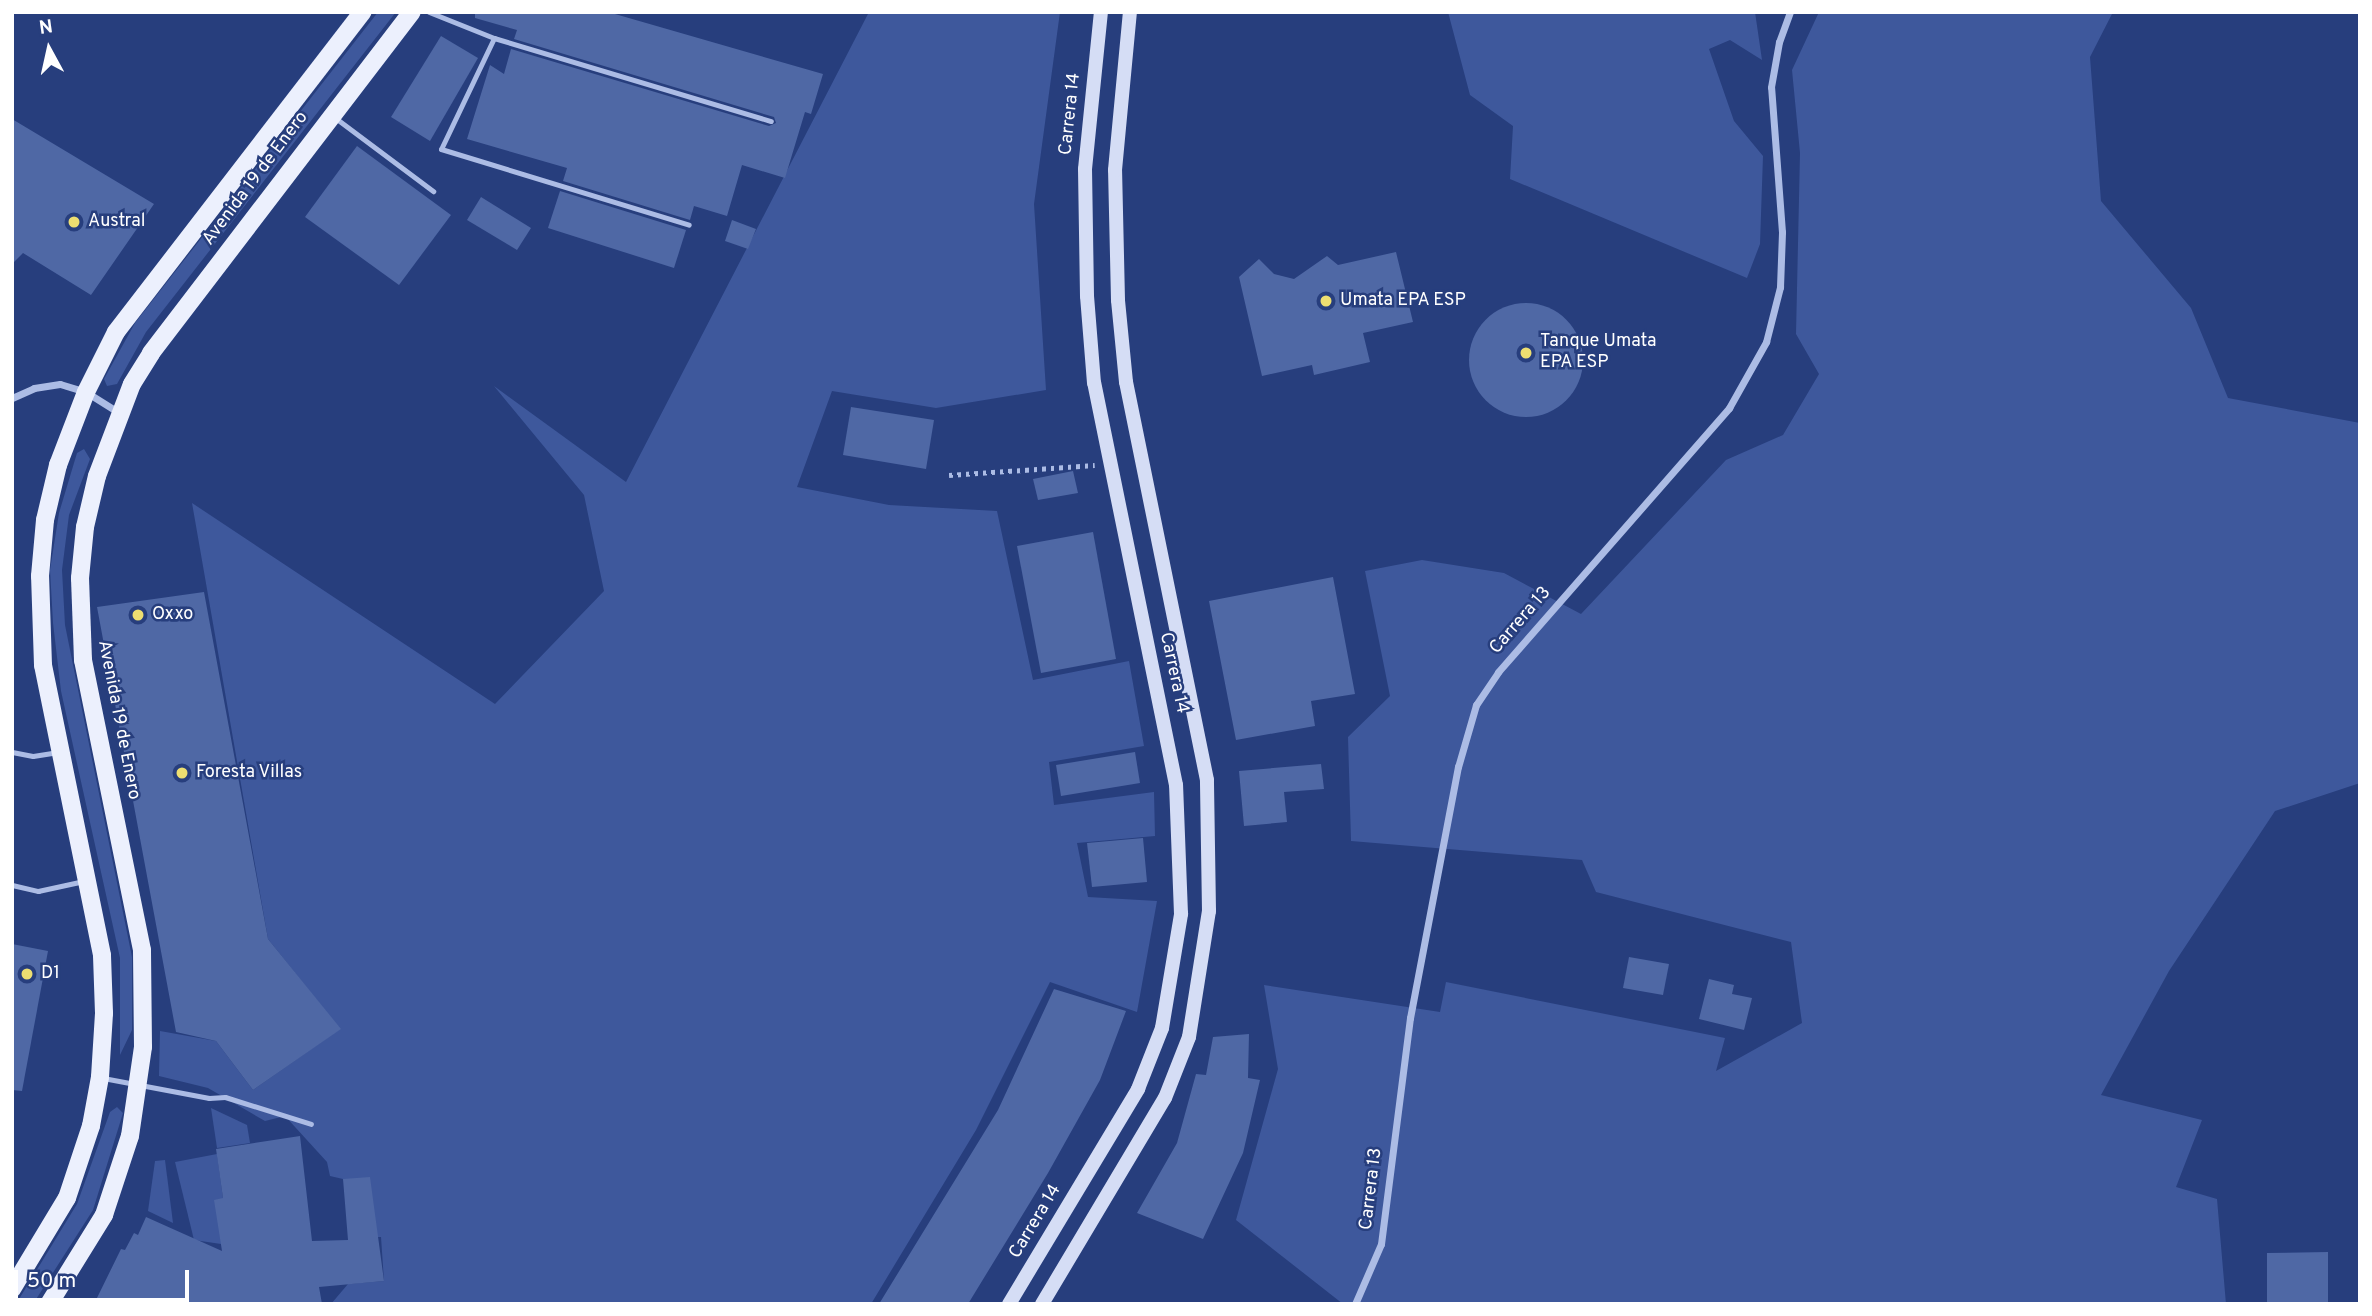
<!DOCTYPE html>
<html>
<head>
<meta charset="utf-8">
<style>
  body { margin:0 }
  #map { position:relative; width:2372px; height:1316px; overflow:hidden; background:#273e7d; font-family:Overpass,sans-serif }
  div>[style] { position:absolute }
  [style*='--x'] { left:calc(var(--x)*1px); top:calc(var(--y)*1px); width:calc(var(--w)*1px); rotate:calc(var(--a)*1deg) }
  .green>* { inset:0; background:#3e589c }
  .building>* { inset:0; background:#4f68a5 }
  .round { border-radius:50% }
  .path>* { height:4.5px; margin-top:-2.25px; transform-origin:0; background:repeating-linear-gradient(90deg,#acbce5 0 3.5px,transparent 0 8.5px) }
  .service>* { height:5px; margin:-2.5px; padding:0 2.5px; transform-origin:2.5px; border-radius:2.5px; background:#acbce5 }
  .minor>* { height:7px; margin:-3.5px; padding:0 3.5px; transform-origin:3.5px; border-radius:3.5px; background:#acbce5 }
  .secondary>* { height:14px; margin:-7px; padding:0 7px; transform-origin:7px; border-radius:7px; background:#d5ddf5 }
  .primary>* { height:18px; margin:-9px; padding:0 9px; transform-origin:9px; border-radius:9px; background:#ecf0fd }
  .dots>* { width:19px; height:19px; translate:-50% -50%; box-sizing:border-box; border:4px solid #273e7d; border-radius:50% }
  span { translate:-50% -50%; white-space:nowrap; text-align:center; line-height:1.15; -webkit-text-stroke:5px #273e7d; paint-order:stroke }
  .street-label { font-size:18px; color:#fff }
  .poi-label { font-size:18px; color:#fff }
  .left { translate:0 -50%; text-align:left }
  .frame { position:absolute; inset:0; border:14px solid #fff; pointer-events:none }
  .north { position:absolute; left:14px; top:14px; width:70px; height:70px; -webkit-text-stroke:5px #273e7d; paint-order:stroke; rotate:352deg; font-size:19px; font-weight:700; line-height:28px; text-align:center; color:#fff }
  .north::after { content:''; display:block; margin:auto; width:24px; height:32px; background:#fff; clip-path:polygon(50% 0,100% 100%,50% 72%,0 100%) }
  .scale { position:absolute; left:14px; top:1270px; width:175px; height:32px; box-sizing:border-box; border:4px solid #fff; border-top:0; padding-left:9px; font-size:21px; line-height:24px; white-space:nowrap; color:#fff; -webkit-text-stroke:5px #273e7d; paint-order:stroke }
</style>
</head>
<body>
<div id="map">
  <div class="green">
    <i style="clip-path:polygon(378px 12px,396px 12px,146px 332px,117px 384px,107px 386px,104px 379px,135px 323px)"></i>
    <i style="clip-path:polygon(869px 12px,1060px 12px,1034px 204px,1046px 390px,936px 408px,832px 391px,797px 487px,889px 505px,997px 511px,1033px 680px,1129px 661px,1144px 746px,1049px 762px,1054px 805px,1154px 792px,1155px 836px,1077px 843px,1088px 897px,1157px 901px,1137px 1012px,1050px 982px,976px 1130px,871px 1304px,331px 1304px,348px 1284px,384px 1281px,381px 1237px,375px 1237px,343px 1179px,330px 1176px,327px 1162px,285px 1116px,265px 1121px,208px 1088px,159px 1076px,160px 1031px,216px 1041px,253px 1090px,340px 1029px,268px 939px,192px 503px,495px 704px,604px 591px,584px 495px,494px 386px,626px 482px)"></i>
    <i style="clip-path:polygon(1448px 12px,1755px 12px,1762px 60px,1730px 40px,1709px 49px,1734px 121px,1763px 156px,1760px 244px,1747px 278px,1510px 179px,1513px 126px,1470px 95px)"></i>
    <i style="clip-path:polygon(1819px 12px,2113px 12px,2090px 57px,2101px 201px,2191px 308px,2228px 398px,2360px 423px,2360px 783px,2275px 811px,2169px 971px,2101px 1095px,2202px 1120px,2176px 1187px,2217px 1199px,2226px 1304px,1343px 1304px,1236px 1220px,1278px 1069px,1264px 985px,1440px 1012px,1446px 982px,1725px 1038px,1716px 1071px,1802px 1023px,1791px 942px,1596px 892px,1582px 860px,1351px 841px,1348px 737px,1390px 696px,1365px 571px,1422px 560px,1504px 573px,1581px 614px,1726px 460px,1783px 435px,1819px 374px,1796px 334px,1800px 153px,1792px 70px)"></i>
    <i style="clip-path:polygon(84px 449px,90px 459px,69px 515px,62px 570px,65px 625px,132px 957px,132px 1030px,120px 1055px,120px 958px,61px 691px,53px 623px,50px 570px,59px 513px,77px 453px)"></i>
    <i style="clip-path:polygon(117px 1107px,123px 1113px,93px 1210px,33px 1304px,16px 1304px,77px 1204px,110px 1112px)"></i>
    <i style="clip-path:polygon(211px 1108px,247px 1125px,250px 1143px,217px 1148px)"></i>
    <i style="clip-path:polygon(217px 1154px,223px 1198px,221px 1244px,194px 1240px,175px 1162px)"></i>
    <i style="clip-path:polygon(165px 1160px,173px 1223px,148px 1211px,155px 1161px)"></i>
  </div>
  <div class="building">
    <i style="clip-path:polygon(475px 12px,608px 12px,823px 74px,811px 114px,805px 112px,785px 178px,742px 165px,727px 216px,694px 206px,690px 220px,563px 181px,567px 168px,467px 139px,490px 65px,504px 74px,511px 49px,769px 126px,776px 123px,774px 117px,514px 39px,517px 30px,475px 18px)"></i>
    <i style="clip-path:polygon(441px 36px,478px 58px,430px 141px,391px 117px)"></i>
    <i style="clip-path:polygon(12px 119px,154px 204px,91px 295px,23px 253px,12px 264px)"></i>
    <i style="clip-path:polygon(357px 146px,451px 215px,399px 285px,305px 217px)"></i>
    <i style="clip-path:polygon(560px 191px,686px 230px,674px 268px,548px 228px)"></i>
    <i style="clip-path:polygon(481px 197px,531px 228px,517px 250px,467px 220px)"></i>
    <i style="clip-path:polygon(732px 220px,756px 229px,748px 249px,725px 241px)"></i>
    <i style="clip-path:polygon(1396px 252px,1413px 322px,1363px 333px,1370px 362px,1314px 375px,1312px 365px,1262px 376px,1239px 277px,1259px 259px,1274px 274px,1294px 279px,1327px 256px,1338px 265px)"></i>
    <i class="round" style="left:1469px;top:303px;width:114px;height:114px"></i>
    <i style="clip-path:polygon(851px 407px,934px 420px,926px 469px,843px 455px)"></i>
    <i style="clip-path:polygon(1073px 471px,1078px 493px,1038px 500px,1033px 479px)"></i>
    <i style="clip-path:polygon(1093px 532px,1116px 659px,1041px 673px,1017px 546px)"></i>
    <i style="clip-path:polygon(1333px 577px,1355px 694px,1311px 701px,1315px 726px,1236px 740px,1209px 601px)"></i>
    <i style="clip-path:polygon(204px 592px,268px 939px,341px 1029px,253px 1090px,216px 1041px,176px 1032px,97px 607px)"></i>
    <i style="clip-path:polygon(1135px 752px,1140px 783px,1061px 796px,1056px 765px)"></i>
    <i style="clip-path:polygon(1321px 764px,1324px 789px,1284px 792px,1287px 822px,1244px 826px,1239px 771px)"></i>
    <i style="clip-path:polygon(1143px 838px,1147px 882px,1092px 887px,1087px 843px)"></i>
    <i style="clip-path:polygon(12px 944px,48px 951px,22px 1091px,12px 1090px)"></i>
    <i style="clip-path:polygon(1629px 957px,1669px 964px,1663px 995px,1623px 988px)"></i>
    <i style="clip-path:polygon(1709px 979px,1734px 985px,1732px 994px,1752px 998px,1744px 1030px,1699px 1019px)"></i>
    <i style="clip-path:polygon(1054px 989px,1126px 1011px,1100px 1080px,1048px 1173px,968px 1304px,879px 1304px,998px 1110px)"></i>
    <i style="clip-path:polygon(1249px 1034px,1248px 1078px,1260px 1080px,1243px 1153px,1203px 1239px,1137px 1213px,1177px 1143px,1196px 1074px,1206px 1075px,1213px 1037px)"></i>
    <i style="clip-path:polygon(300px 1136px,312px 1241px,348px 1240px,343px 1179px,370px 1177px,384px 1281px,319px 1287px,322px 1304px,94px 1304px,121px 1249px,125px 1250px,134px 1233px,138px 1235px,146px 1217px,222px 1251px,214px 1200px,223px 1198px,216px 1149px)"></i>
    <i style="clip-path:polygon(2328px 1252px,2328px 1304px,2267px 1304px,2267px 1253px)"></i>
  </div>
  <div class="path">
    <i style="--x:949;--y:475;--w:146;--a:-3.9"></i>
  </div>
  <div class="service">
    <i style="--x:429;--y:12;--w:70;--a:21.8"></i>
    <i style="--x:494;--y:38;--w:289;--a:16.7"></i>
    <i style="--x:494;--y:38;--w:123;--a:115.5"></i>
    <i style="--x:441;--y:149;--w:259;--a:17"></i>
    <i style="--x:334;--y:117;--w:124;--a:36.8"></i>
    <i style="--x:12;--y:752;--w:21;--a:11"></i>
    <i style="--x:33;--y:756;--w:24;--a:-9"></i>
    <i style="--x:12;--y:885;--w:27;--a:13"></i>
    <i style="--x:38;--y:891;--w:47;--a:-12.3"></i>
    <i style="--x:103;--y:1078;--w:108;--a:10.7"></i>
    <i style="--x:209;--y:1098;--w:16;--a:-4"></i>
    <i style="--x:225;--y:1097;--w:90;--a:17.4"></i>
  </div>
  <div class="minor">
    <i style="--x:12;--y:398;--w:24;--a:-24"></i>
    <i style="--x:34;--y:388;--w:26;--a:-9"></i>
    <i style="--x:60;--y:384;--w:27;--a:17"></i>
    <i style="--x:86;--y:392;--w:39;--a:32"></i>
    <i style="--x:1355;--y:1304;--w:65;--a:-66.6"></i>
    <i style="--x:1381;--y:1244;--w:228;--a:-82.7"></i>
    <i style="--x:1410;--y:1018;--w:256;--a:-79.2"></i>
    <i style="--x:1458;--y:767;--w:65;--a:-73.8"></i>
    <i style="--x:1476;--y:705;--w:40;--a:-56"></i>
    <i style="--x:1498;--y:672;--w:351;--a:-48.8"></i>
    <i style="--x:1729;--y:408;--w:76;--a:-60.7"></i>
    <i style="--x:1766;--y:342;--w:57;--a:-75.7"></i>
    <i style="--x:1780;--y:287;--w:55;--a:-87.9"></i>
    <i style="--x:1782;--y:232;--w:145;--a:-94.3"></i>
    <i style="--x:1771;--y:87;--w:46;--a:-79.9"></i>
    <i style="--x:1779;--y:42;--w:32;--a:-70"></i>
  </div>
  <div class="secondary">
    <i style="--x:1009;--y:1304;--w:251;--a:-59"></i>
    <i style="--x:1138;--y:1089;--w:66;--a:-68.5"></i>
    <i style="--x:1162;--y:1028;--w:116;--a:-80.5"></i>
    <i style="--x:1181;--y:914;--w:129;--a:-92.2"></i>
    <i style="--x:1176;--y:785;--w:410;--a:-101.5"></i>
    <i style="--x:1094;--y:383;--w:87;--a:-94.6"></i>
    <i style="--x:1087;--y:296;--w:127;--a:-90.9"></i>
    <i style="--x:1085;--y:169;--w:158;--a:-84.2"></i>
    <i style="--x:1042;--y:1304;--w:240;--a:-59.2"></i>
    <i style="--x:1165;--y:1098;--w:66;--a:-68.5"></i>
    <i style="--x:1189;--y:1037;--w:128;--a:-81"></i>
    <i style="--x:1209;--y:911;--w:131;--a:-90.9"></i>
    <i style="--x:1207;--y:780;--w:406;--a:-101.5"></i>
    <i style="--x:1126;--y:382;--w:82;--a:-95.6"></i>
    <i style="--x:1118;--y:300;--w:130;--a:-91.3"></i>
    <i style="--x:1115;--y:170;--w:159;--a:-84.6"></i>
  </div>
  <div class="primary">
    <i style="--x:12;--y:1289;--w:106;--a:-58.9"></i>
    <i style="--x:67;--y:1198;--w:76;--a:-71.6"></i>
    <i style="--x:91;--y:1126;--w:50;--a:-79.6"></i>
    <i style="--x:100;--y:1077;--w:64;--a:-86.4"></i>
    <i style="--x:104;--y:1013;--w:58;--a:-92"></i>
    <i style="--x:102;--y:955;--w:296;--a:-101.5"></i>
    <i style="--x:43;--y:665;--w:89;--a:-91.9"></i>
    <i style="--x:40;--y:576;--w:56;--a:-84.9"></i>
    <i style="--x:45;--y:520;--w:57;--a:-76.7"></i>
    <i style="--x:58;--y:465;--w:78;--a:-69"></i>
    <i style="--x:86;--y:392;--w:67;--a:-63.4"></i>
    <i style="--x:116;--y:332;--w:404;--a:-52.4"></i>
    <i style="--x:49;--y:1304;--w:105;--a:-58.3"></i>
    <i style="--x:104;--y:1215;--w:83;--a:-71.8"></i>
    <i style="--x:130;--y:1136;--w:90;--a:-81.7"></i>
    <i style="--x:143;--y:1047;--w:97;--a:-90.6"></i>
    <i style="--x:142;--y:950;--w:296;--a:-101.5"></i>
    <i style="--x:83;--y:660;--w:82;--a:-92.1"></i>
    <i style="--x:80;--y:578;--w:51;--a:-84.4"></i>
    <i style="--x:85;--y:527;--w:52;--a:-76.8"></i>
    <i style="--x:97;--y:476;--w:98;--a:-69.2"></i>
    <i style="--x:132;--y:384;--w:36;--a:-58"></i>
    <i style="--x:151;--y:353;--w:429;--a:-52.6"></i>
  </div>
  <div class="dots">
    <i style="left:74px;top:222px;background:#edde71"></i>
    <i style="left:1326px;top:301px;background:#edde71"></i>
    <i style="left:1526px;top:353px;background:#edde71"></i>
    <i style="left:138px;top:615px;background:#edde71"></i>
    <i style="left:182px;top:773px;background:#edde71"></i>
    <i style="left:27px;top:974px;background:#edde71"></i>
  </div>
  <div class="street-label">
    <span style="left:1071px;top:114px;rotate:-84deg">Carrera 14</span>
    <span style="left:256px;top:179px;rotate:-53deg">Avenida 19 de Enero</span>
    <span style="left:1521px;top:621px;rotate:-49deg">Carrera 13</span>
    <span style="left:1173px;top:673px;rotate:78deg">Carrera 14</span>
    <span style="left:118px;top:720px;rotate:79deg">Avenida 19 de Enero</span>
    <span style="left:1372px;top:1189px;rotate:-83deg">Carrera 13</span>
    <span style="left:1036px;top:1222px;rotate:-59deg">Carrera 14</span>
  </div>
  <div class="poi-label">
    <span class="left" style="left:88px;top:222px">Austral</span>
    <span class="left" style="left:1340px;top:301px">Umata EPA ESP</span>
    <span class="left" style="left:1540px;top:353px">Tanque Umata<br>EPA ESP</span>
    <span class="left" style="left:152px;top:615px">Oxxo</span>
    <span class="left" style="left:196px;top:773px">Foresta Villas</span>
    <span class="left" style="left:41px;top:974px">D1</span>
  </div>
  <div class="frame"></div>
  <div class="north">N</div>
  <div class="scale">50 m</div>
</div>
</body>
</html>
